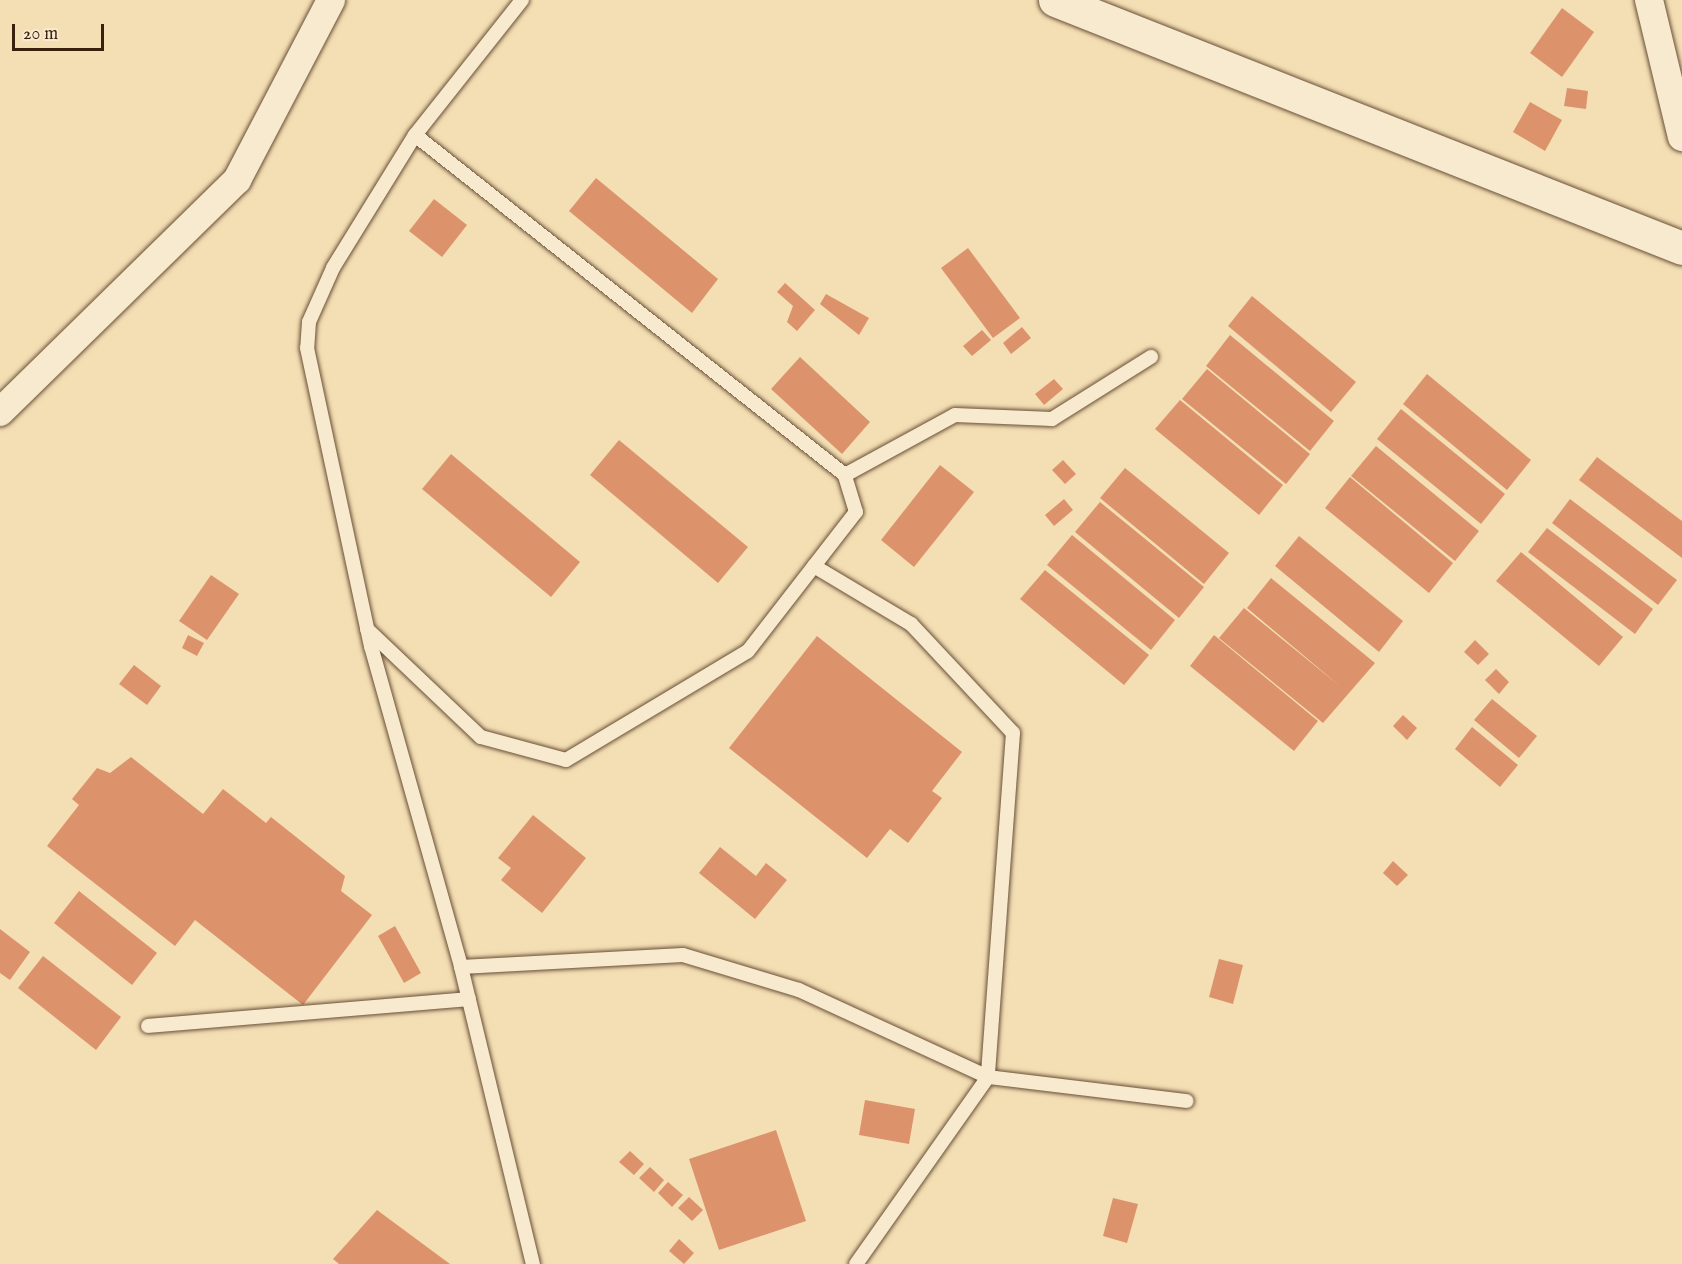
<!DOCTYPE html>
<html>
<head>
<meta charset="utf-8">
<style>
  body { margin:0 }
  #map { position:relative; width:1682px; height:1264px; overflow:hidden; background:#f4dfb4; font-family:"IM FELL English",serif }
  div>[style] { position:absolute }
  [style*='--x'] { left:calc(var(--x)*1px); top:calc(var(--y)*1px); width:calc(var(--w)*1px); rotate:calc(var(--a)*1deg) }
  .building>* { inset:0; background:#dc936c }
  .roads { filter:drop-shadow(0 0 2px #694f37) drop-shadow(0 0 2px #694f37) }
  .lane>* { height:14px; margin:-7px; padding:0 7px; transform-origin:7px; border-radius:7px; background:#f8eace }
  .street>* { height:28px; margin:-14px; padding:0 14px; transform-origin:14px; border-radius:14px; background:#f8eace }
  .secondary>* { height:33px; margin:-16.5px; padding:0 16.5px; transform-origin:16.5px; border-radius:16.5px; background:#f8eace }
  span { translate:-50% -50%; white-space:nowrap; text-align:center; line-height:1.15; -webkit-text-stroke:6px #f8eace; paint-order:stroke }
  .scale { position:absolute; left:12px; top:24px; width:92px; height:27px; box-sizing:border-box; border:3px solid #3b1f0d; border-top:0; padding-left:8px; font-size:18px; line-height:21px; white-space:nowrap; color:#3b1f0d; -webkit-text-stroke:4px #f8eace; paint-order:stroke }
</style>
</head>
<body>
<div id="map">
  <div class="building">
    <i style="clip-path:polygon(1562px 8px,1594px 32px,1562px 77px,1530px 53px)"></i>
    <i style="clip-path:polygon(1567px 88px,1588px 91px,1586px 109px,1564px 106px)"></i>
    <i style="clip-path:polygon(1530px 102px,1562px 120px,1545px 151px,1513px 132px)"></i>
    <i style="clip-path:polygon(596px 178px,718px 279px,692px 313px,569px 211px)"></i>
    <i style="clip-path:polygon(434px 199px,467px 225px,442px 257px,409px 231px)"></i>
    <i style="clip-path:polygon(968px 248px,1020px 318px,993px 338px,941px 268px)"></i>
    <i style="clip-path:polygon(785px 283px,815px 310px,797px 331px,787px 322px,793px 306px,777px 292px)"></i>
    <i style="clip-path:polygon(826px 294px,869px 318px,859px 335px,820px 304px)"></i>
    <i style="clip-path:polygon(1252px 296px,1356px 382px,1331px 412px,1228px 326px)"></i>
    <i style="clip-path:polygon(1022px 327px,1031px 338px,1011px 354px,1003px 343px)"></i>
    <i style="clip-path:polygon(982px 330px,991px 340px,972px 356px,963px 346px)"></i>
    <i style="clip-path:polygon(1230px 335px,1334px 421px,1310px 451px,1206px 366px)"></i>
    <i style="clip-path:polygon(800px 357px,870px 422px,842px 454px,771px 389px)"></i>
    <i style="clip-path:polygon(1207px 369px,1310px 454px,1286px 484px,1182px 399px)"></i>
    <i style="clip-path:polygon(1427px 374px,1531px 460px,1507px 490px,1403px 404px)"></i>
    <i style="clip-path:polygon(1054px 379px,1063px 389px,1044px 405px,1035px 394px)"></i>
    <i style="clip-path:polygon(1180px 400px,1283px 485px,1259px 515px,1155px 429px)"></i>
    <i style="clip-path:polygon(1401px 409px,1505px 494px,1481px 524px,1377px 439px)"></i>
    <i style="clip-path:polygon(619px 440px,748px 547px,718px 583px,590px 475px)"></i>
    <i style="clip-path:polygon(1376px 446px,1479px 531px,1455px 561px,1351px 476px)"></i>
    <i style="clip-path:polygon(451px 454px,580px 562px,551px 597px,422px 489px)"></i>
    <i style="clip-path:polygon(1597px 457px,1682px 521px,1682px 558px,1579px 480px)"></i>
    <i style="clip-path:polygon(1063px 460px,1076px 474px,1065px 484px,1052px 470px)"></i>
    <i style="clip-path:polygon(940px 465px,974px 492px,914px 567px,881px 540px)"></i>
    <i style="clip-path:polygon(1125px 468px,1229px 553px,1204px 584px,1100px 498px)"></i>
    <i style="clip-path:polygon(1350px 477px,1453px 563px,1429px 593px,1325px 508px)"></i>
    <i style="clip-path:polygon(1064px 499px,1073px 510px,1054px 526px,1045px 515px)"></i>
    <i style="clip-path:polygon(1570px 499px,1677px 580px,1658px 605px,1552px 523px)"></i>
    <i style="clip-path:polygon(1100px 502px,1204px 587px,1179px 618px,1075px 532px)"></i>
    <i style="clip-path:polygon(1547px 528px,1653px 609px,1635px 634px,1528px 552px)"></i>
    <i style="clip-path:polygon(1072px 535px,1175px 620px,1151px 650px,1047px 565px)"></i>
    <i style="clip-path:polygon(1299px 536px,1403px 621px,1379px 652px,1275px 566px)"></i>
    <i style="clip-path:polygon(1521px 552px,1623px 637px,1599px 666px,1496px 581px)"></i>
    <i style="clip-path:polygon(1045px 570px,1149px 655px,1124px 685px,1020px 599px)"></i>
    <i style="clip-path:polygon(211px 575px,239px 594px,207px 640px,179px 621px)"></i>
    <i style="clip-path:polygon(1271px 578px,1375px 663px,1323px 723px,1219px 638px,1244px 608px,1341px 687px,1247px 608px)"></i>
    <i style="clip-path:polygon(188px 635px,204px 643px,197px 656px,182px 648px)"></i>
    <i style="clip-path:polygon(1214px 635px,1318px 721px,1294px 751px,1190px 666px)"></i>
    <i style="clip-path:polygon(817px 636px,962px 752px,932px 791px,942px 798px,908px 843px,890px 829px,867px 858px,729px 748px)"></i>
    <i style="clip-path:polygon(1475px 640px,1489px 654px,1478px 665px,1464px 652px)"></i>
    <i style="clip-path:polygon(134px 665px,161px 686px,147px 705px,119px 684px)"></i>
    <i style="clip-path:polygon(1496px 669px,1509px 682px,1499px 694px,1485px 680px)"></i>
    <i style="clip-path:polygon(1492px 699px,1537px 736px,1519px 758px,1474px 720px)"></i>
    <i style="clip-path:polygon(1403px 715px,1417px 728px,1407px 740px,1393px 726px)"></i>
    <i style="clip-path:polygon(1472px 727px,1518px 765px,1500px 787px,1455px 749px)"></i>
    <i style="clip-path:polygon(131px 757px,203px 814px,223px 789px,266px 823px,271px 817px,345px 876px,341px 891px,372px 915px,303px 1005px,195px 920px,175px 946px,47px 846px,79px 805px,72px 799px,97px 768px,110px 773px)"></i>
    <i style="clip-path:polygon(533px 815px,586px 858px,542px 913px,501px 880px,511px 868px,498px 858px)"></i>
    <i style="clip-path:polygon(720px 847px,756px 876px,766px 863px,787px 880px,755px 919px,699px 873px)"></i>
    <i style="clip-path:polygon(1393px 861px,1408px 875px,1397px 886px,1383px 873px)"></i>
    <i style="clip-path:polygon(79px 891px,157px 953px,132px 985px,54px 923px)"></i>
    <i style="clip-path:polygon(395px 926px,421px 973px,404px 983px,378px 936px)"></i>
    <i style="clip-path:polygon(0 929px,30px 952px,10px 980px,0 973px)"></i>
    <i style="clip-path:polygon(43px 956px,121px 1017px,96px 1050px,18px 988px)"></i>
    <i style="clip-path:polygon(1219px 959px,1243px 965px,1233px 1004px,1209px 997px)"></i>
    <i style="clip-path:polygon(865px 1100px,915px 1109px,909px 1144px,859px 1135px)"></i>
    <i style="clip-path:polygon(776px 1130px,806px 1221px,719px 1250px,689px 1159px)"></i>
    <i style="clip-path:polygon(630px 1151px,644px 1164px,634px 1175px,619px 1162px)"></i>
    <i style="clip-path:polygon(650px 1167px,664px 1180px,654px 1192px,639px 1178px)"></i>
    <i style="clip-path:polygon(668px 1182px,683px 1195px,672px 1207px,658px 1193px)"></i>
    <i style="clip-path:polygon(689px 1197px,703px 1210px,692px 1221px,678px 1208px)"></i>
    <i style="clip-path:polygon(1113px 1198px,1138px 1204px,1127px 1243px,1103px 1236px)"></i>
    <i style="clip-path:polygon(377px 1210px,450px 1264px,339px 1264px,333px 1259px)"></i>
    <i style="clip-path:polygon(679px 1239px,694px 1253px,684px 1264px,669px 1251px)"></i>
  </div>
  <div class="roads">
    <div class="lane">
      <i style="--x:522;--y:0;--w:172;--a:128.4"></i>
      <i style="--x:415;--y:135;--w:156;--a:121.7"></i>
      <i style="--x:333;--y:268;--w:59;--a:114"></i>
      <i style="--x:309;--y:322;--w:26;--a:94"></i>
      <i style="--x:307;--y:348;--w:305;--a:77.9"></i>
      <i style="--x:371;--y:646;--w:333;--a:74.3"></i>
      <i style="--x:461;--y:967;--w:222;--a:-3.1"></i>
      <i style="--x:683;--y:955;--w:121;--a:16.8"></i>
      <i style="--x:799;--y:990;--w:208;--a:24.7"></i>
      <i style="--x:988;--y:1077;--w:200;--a:6.9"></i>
      <i style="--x:845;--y:475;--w:125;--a:-28.6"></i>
      <i style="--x:955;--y:415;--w:97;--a:2.4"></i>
      <i style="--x:1052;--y:419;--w:117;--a:-32.1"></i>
      <i style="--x:814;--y:566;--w:113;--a:30.9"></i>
      <i style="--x:911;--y:624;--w:149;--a:46.9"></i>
      <i style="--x:1013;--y:733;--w:345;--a:94.2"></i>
      <i style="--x:988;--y:1077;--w:229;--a:125.2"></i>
      <i style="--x:367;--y:629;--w:157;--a:43.5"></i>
      <i style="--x:481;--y:737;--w:88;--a:15.1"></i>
      <i style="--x:566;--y:760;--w:212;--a:-30.9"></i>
      <i style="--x:748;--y:651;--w:176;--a:-52.2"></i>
      <i style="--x:856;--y:512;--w:39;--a:-107"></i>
      <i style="--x:845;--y:475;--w:548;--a:-141.67"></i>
      <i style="--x:461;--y:967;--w:306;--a:76.4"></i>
      <i style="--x:148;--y:1026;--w:322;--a:-4.8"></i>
    </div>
    <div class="street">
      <i style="--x:1649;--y:0;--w:141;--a:76.5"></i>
      <i style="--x:0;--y:412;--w:332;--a:-44.4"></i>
      <i style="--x:237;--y:180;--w:203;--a:-62.4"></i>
    </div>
    <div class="secondary">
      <i style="--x:1055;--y:0;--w:674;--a:21.58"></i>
    </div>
  </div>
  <div class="scale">20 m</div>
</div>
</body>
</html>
